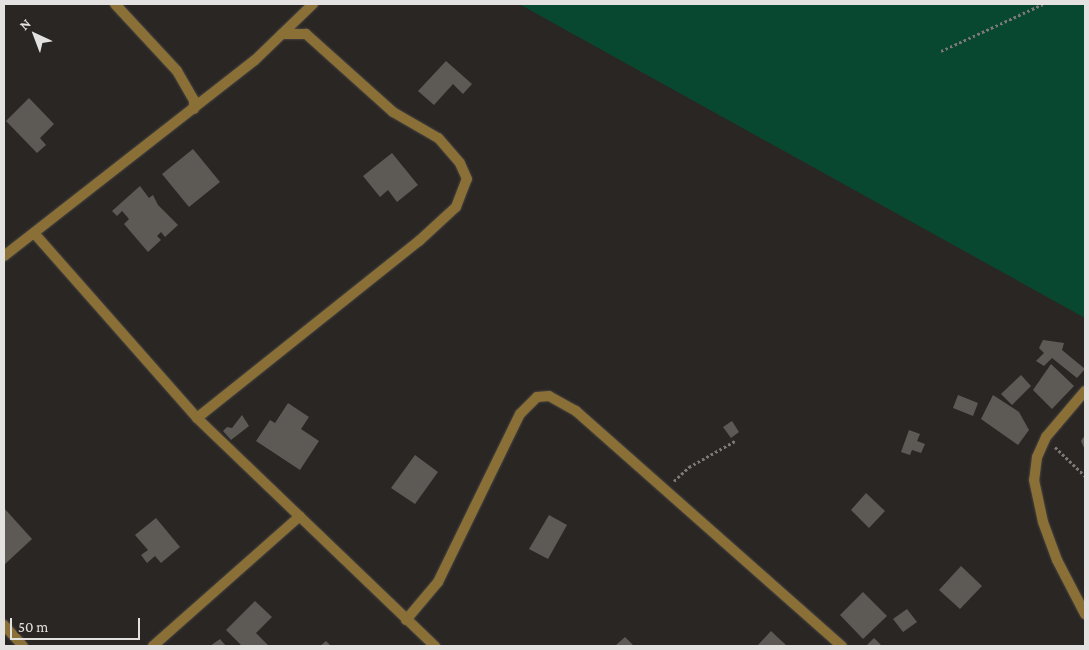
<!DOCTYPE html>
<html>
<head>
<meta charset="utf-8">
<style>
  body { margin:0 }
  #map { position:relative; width:1089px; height:650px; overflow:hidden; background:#292624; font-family:"Crimson Pro",serif }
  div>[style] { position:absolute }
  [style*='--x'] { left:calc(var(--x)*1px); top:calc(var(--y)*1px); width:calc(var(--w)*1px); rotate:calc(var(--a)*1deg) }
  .green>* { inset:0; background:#094830 }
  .building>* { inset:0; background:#5d5a56 }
  .path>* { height:3px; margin-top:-1.5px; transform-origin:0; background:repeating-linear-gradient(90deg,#7b7876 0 2.5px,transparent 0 5px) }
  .roads { filter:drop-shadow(0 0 1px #474442) drop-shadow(0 0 1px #474442) }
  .street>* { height:10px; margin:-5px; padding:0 5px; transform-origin:5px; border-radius:5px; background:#8a7036 }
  span { translate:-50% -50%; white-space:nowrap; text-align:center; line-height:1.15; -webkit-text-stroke:4px #292624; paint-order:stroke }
  .frame { position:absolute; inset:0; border:5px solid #e4e2e0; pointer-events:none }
  .north { position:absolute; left:10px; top:10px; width:50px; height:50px; -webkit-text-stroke:4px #292624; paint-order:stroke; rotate:317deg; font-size:14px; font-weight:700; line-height:20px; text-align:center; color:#e4e2e0 }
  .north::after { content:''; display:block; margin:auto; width:18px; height:22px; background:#e4e2e0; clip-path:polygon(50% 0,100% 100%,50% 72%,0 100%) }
  .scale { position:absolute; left:10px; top:618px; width:130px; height:22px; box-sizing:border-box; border:2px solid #e4e2e0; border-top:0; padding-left:6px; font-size:15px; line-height:18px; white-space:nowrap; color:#e4e2e0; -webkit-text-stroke:4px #292624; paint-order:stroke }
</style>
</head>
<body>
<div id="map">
  <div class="green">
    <i style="clip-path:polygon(519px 4px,1085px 4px,1085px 318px)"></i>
  </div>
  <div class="building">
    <i style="clip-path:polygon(446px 61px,472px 84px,463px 94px,453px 84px,434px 105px,418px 91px)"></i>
    <i style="clip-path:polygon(29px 98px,54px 124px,40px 138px,46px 145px,37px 153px,6px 121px)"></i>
    <i style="clip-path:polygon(193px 149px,220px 182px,189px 207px,162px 174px)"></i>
    <i style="clip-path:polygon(392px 153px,418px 185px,397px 202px,388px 190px,380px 197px,363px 176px)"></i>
    <i style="clip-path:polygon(140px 186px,149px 198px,153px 195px,158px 205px,178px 225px,165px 237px,161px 232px,157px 236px,161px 240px,148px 252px,124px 224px,129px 219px,122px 211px,117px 216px,112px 211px)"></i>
    <i style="clip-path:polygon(1043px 340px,1064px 343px,1062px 350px,1085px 369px,1077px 378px,1052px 358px,1044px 366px,1036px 361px,1044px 353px,1039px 348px)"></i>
    <i style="clip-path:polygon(1051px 364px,1074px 386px,1052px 409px,1033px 390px)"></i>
    <i style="clip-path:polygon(1021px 375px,1031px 386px,1012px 405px,1001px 394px)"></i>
    <i style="clip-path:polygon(958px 395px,978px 403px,973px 416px,953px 408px)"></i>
    <i style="clip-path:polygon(993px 395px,1019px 412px,1029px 430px,1018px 445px,981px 419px)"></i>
    <i style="clip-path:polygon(288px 403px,309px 417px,301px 429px,319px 441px,300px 470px,256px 441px,270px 420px,275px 423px)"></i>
    <i style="clip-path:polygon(242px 415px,249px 426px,231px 440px,223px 431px,227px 427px,232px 428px)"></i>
    <i style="clip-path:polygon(732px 421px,739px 432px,731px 438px,723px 427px)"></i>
    <i style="clip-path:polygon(909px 430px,920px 434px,917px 441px,925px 444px,921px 453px,912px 450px,910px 455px,901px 452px)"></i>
    <i style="clip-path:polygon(1085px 435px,1085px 450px,1081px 441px)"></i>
    <i style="clip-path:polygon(415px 455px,438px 472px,415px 504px,391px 488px)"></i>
    <i style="clip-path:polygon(866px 493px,885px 511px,869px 528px,851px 510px)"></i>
    <i style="clip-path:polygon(4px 508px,32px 539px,4px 565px)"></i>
    <i style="clip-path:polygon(549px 515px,567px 525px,548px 559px,529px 549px)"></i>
    <i style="clip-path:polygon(156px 518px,180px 547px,161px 563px,155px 556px,147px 563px,141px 555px,148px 550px,135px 535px)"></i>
    <i style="clip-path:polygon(961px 566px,982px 586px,960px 609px,939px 590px)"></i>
    <i style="clip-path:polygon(863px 592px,887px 616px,863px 639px,840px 615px)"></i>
    <i style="clip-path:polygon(255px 601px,272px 617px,256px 633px,269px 646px,242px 646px,226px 630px)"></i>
    <i style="clip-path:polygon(907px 609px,917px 622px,903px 632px,893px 619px)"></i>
    <i style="clip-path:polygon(771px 631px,787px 646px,757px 646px)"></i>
    <i style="clip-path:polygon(625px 637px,634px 646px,615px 646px)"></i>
    <i style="clip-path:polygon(874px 638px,882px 646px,866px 646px)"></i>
    <i style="clip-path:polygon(220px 639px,226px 646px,210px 646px)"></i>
    <i style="clip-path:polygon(326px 641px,331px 646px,320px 646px)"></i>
  </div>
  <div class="path">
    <i style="--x:941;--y:51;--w:112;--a:-24.7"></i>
    <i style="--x:1055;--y:447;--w:42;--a:44"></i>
    <i style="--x:674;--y:481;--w:21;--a:-43"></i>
    <i style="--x:689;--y:467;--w:53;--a:-29.5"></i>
  </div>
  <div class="roads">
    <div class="street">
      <i style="--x:115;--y:4;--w:91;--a:47.2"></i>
      <i style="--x:177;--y:71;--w:34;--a:60"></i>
      <i style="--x:194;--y:100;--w:9;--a:90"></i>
      <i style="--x:34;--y:233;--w:247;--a:48.6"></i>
      <i style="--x:197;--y:418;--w:330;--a:43.8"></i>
      <i style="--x:4;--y:256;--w:318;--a:-38"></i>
      <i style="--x:255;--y:60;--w:81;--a:-44"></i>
      <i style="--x:1085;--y:391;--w:60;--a:130.3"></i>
      <i style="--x:1046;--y:437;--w:22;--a:114"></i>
      <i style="--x:1037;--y:457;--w:23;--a:97"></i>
      <i style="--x:1034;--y:480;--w:43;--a:77.9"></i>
      <i style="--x:1043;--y:522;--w:40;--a:69.8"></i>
      <i style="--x:1057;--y:560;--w:61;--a:62.6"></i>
      <i style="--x:197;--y:418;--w:284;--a:-38.6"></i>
      <i style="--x:419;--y:241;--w:50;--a:-42.6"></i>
      <i style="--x:456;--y:207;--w:30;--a:-69"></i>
      <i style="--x:467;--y:179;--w:17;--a:-114"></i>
      <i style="--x:460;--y:163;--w:33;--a:-131"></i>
      <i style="--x:438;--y:138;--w:52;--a:-150"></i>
      <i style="--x:393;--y:112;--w:117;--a:-138.1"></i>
      <i style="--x:306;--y:34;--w:24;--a:180"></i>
      <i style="--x:406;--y:620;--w:50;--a:-49.9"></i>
      <i style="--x:438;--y:582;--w:187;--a:-64"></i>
      <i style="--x:520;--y:414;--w:24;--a:-45"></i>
      <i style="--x:537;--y:397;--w:12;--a:-5"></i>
      <i style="--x:549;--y:396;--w:31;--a:29"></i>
      <i style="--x:576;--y:411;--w:355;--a:41.5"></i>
      <i style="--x:4;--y:625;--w:28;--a:48"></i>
      <i style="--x:153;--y:646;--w:196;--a:-41.5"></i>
    </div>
  </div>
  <div class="frame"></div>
  <div class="north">N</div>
  <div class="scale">50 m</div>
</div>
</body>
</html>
